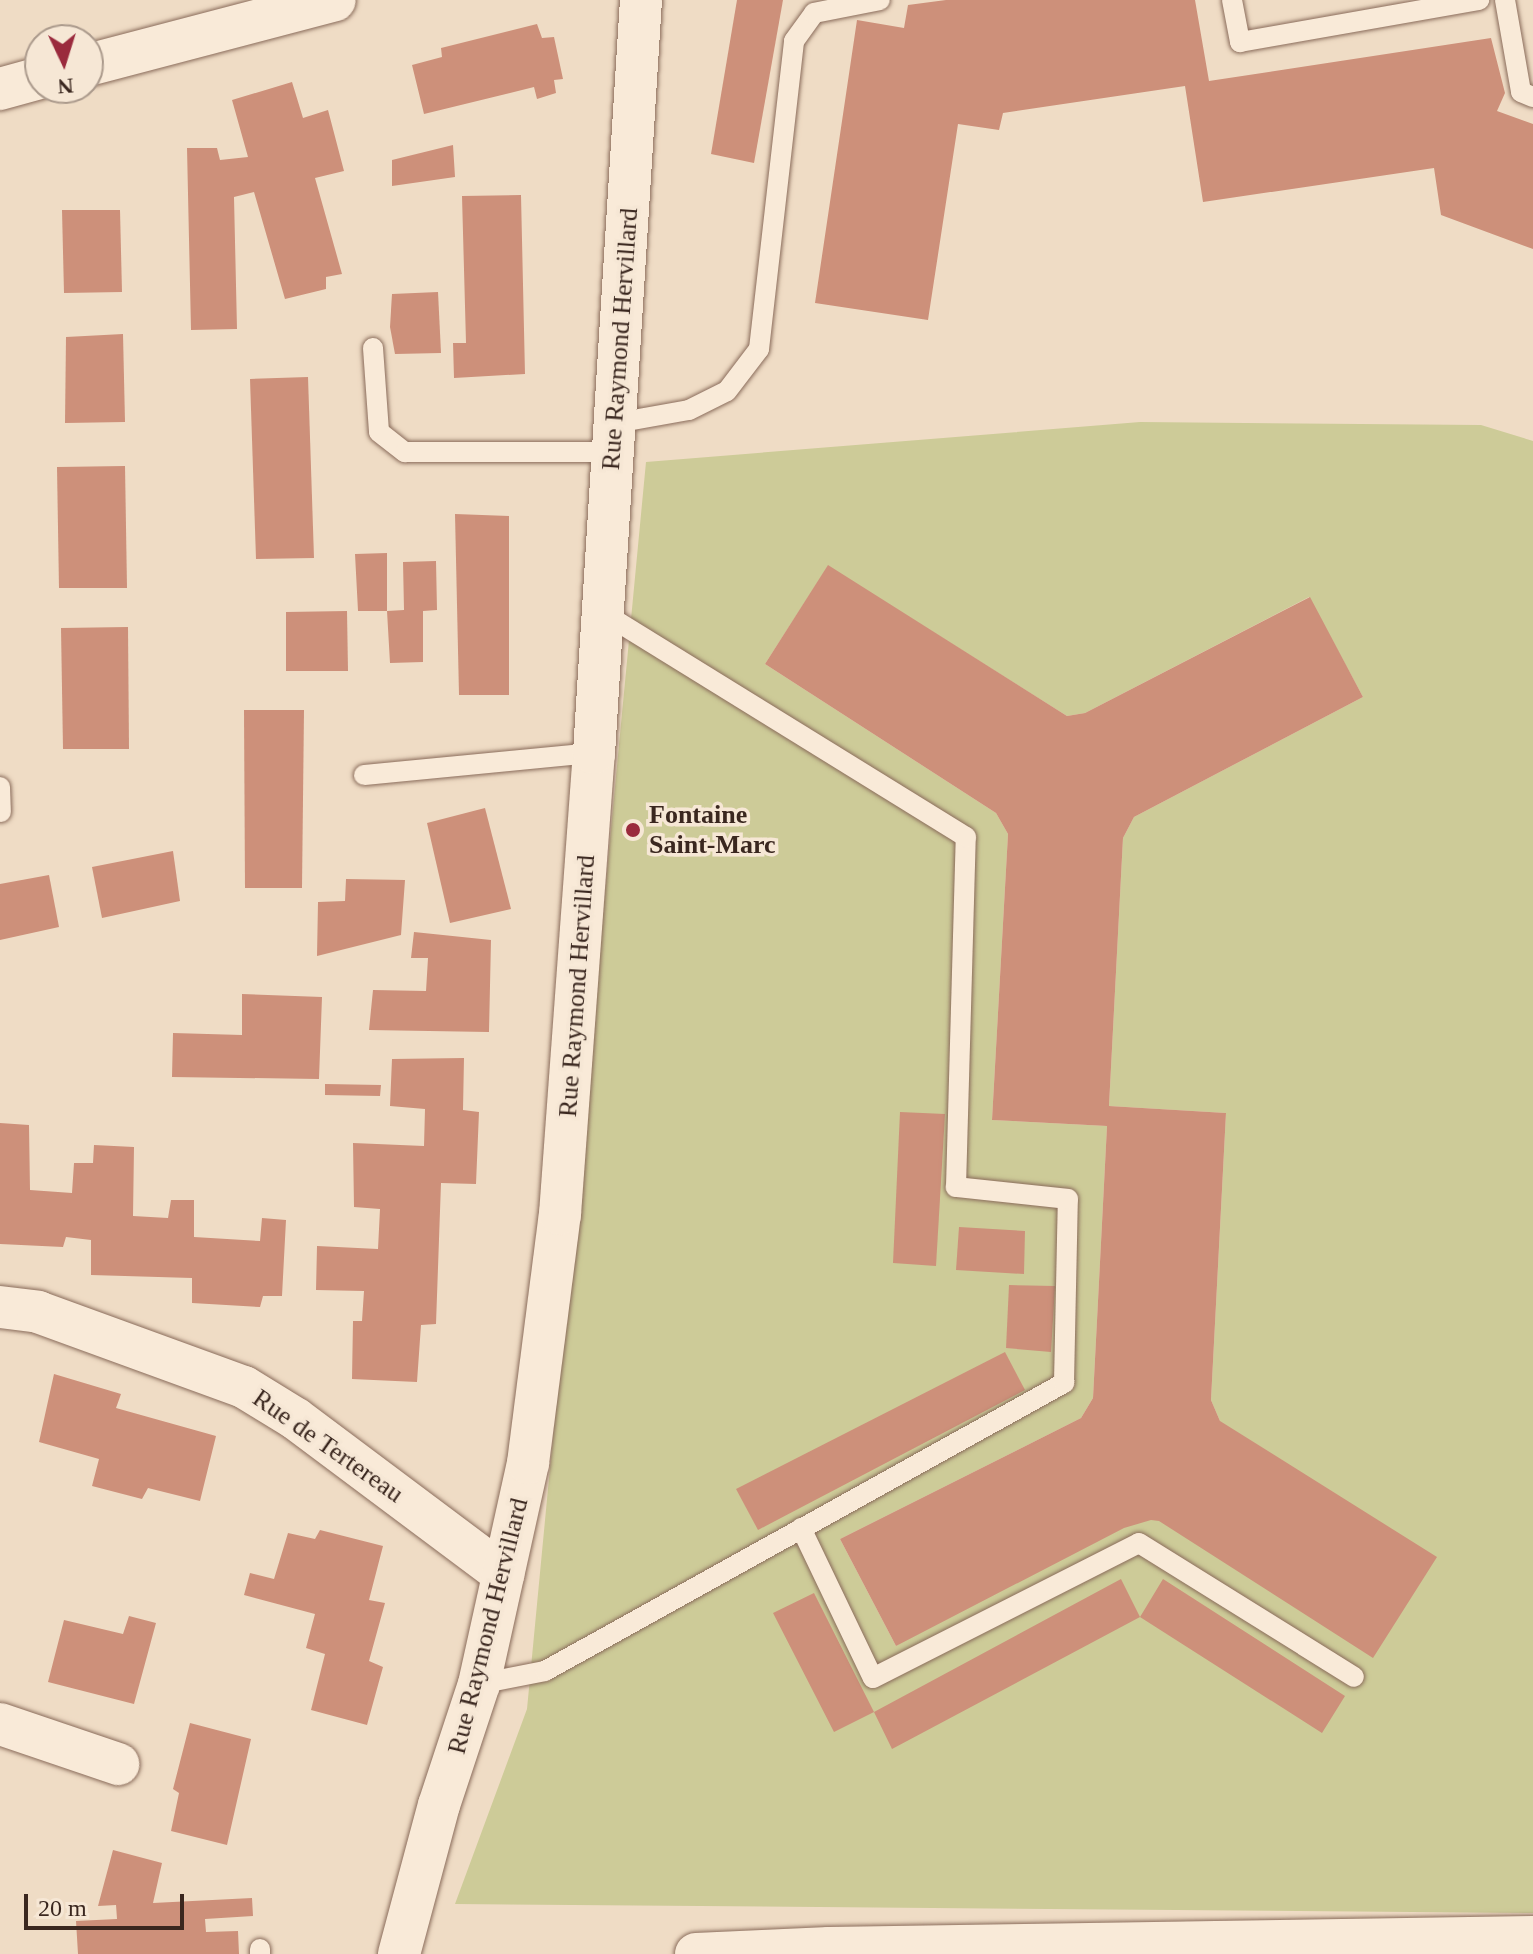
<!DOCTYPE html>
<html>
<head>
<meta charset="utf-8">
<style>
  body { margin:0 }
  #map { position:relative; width:1533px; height:1954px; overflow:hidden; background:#efdcc5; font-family:Georgia,serif }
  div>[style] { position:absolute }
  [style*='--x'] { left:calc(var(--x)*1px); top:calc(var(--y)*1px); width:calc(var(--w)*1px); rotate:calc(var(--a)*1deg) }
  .green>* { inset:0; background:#cdcb98 }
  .building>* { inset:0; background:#cd907a }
  .roads { filter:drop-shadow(0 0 2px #8a6c5b) drop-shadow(0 0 2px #8a6c5b) }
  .lane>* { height:20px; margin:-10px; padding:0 10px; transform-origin:10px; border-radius:10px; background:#f9ead8 }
  .street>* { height:42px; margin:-21px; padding:0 21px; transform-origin:21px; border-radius:21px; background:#f9ead8 }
  .dots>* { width:22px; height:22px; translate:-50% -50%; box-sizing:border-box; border:4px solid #f6e7d5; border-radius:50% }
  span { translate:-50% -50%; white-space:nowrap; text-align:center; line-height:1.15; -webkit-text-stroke:7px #f6e7d5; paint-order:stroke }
  .street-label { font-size:26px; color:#3a271f }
  .poi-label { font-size:26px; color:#3a271f; font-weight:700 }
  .left { translate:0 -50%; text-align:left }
  .north { position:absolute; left:24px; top:24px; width:80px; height:80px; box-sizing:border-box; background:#f6e7d5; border:2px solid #ab9a8c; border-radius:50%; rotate:176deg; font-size:22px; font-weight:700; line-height:32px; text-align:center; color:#3a271f }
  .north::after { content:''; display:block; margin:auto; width:28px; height:36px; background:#9a2a3d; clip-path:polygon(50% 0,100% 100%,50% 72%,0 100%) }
  .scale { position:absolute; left:24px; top:1894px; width:160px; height:36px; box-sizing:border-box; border:4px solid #3a271f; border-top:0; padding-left:10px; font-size:24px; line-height:28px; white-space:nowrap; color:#3a271f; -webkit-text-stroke:6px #f6e7d5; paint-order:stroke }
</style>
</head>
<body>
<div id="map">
  <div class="green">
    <i style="clip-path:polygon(evenodd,1140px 422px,1481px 425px,1533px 441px,1533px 1913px,455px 1904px,527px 1709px,646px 462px,1140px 422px,828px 566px,1067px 716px,1085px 713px,1309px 597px,1363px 697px,1134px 817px,1123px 838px,1109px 1106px,1226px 1113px,1211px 1400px,1220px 1421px,896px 1646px,840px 1539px,1081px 1418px,1093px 1398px,1107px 1126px,992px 1120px,1008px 834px,996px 813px,765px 664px,828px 566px)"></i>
  </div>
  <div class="building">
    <i style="clip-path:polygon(737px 0,783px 0,754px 163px,711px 154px)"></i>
    <i style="clip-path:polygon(946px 0,1195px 0,1209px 81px,1491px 38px,1505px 93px,1497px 111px,1533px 124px,1533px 249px,1441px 215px,1434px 168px,1203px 202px,1185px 86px,1003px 113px,999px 130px,958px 124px,928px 320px,815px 303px,857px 20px,904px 28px,908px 5px)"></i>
    <i style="clip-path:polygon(537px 24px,542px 38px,554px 37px,563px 79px,554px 80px,556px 93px,537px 99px,534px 87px,424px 114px,412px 65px,442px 57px,441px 48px)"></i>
    <i style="clip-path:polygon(292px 82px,303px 118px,328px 110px,344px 171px,315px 178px,342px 274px,326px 277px,326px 289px,285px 299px,254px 192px,234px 197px,237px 329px,191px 330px,187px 148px,217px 148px,220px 160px,248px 157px,232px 100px)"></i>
    <i style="clip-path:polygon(453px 145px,455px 177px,392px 186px,392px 160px)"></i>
    <i style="clip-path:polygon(521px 195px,525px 374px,454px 378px,453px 343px,466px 343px,462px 196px)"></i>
    <i style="clip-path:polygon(62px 210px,120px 210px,122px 292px,64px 293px)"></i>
    <i style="clip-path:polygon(438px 292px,441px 353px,395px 354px,390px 327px,392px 294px)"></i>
    <i style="clip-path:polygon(123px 334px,125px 422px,65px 423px,66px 337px)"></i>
    <i style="clip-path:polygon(308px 377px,314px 558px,256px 559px,250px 379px)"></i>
    <i style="clip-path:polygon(125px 466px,127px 588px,59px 588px,57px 467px)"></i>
    <i style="clip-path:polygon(455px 514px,509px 516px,509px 695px,459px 695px)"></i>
    <i style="clip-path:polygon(387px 553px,387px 611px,404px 610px,403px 562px,436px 561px,437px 610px,423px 611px,423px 662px,390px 663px,387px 611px,358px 611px,355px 554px)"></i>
    <i style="clip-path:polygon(828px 565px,1067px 716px,1085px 713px,1310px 597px,1363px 697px,1134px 817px,1123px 838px,1109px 1106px,1226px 1113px,1211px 1400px,1220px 1421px,1437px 1557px,1373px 1658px,1159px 1521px,1151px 1520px,1124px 1528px,896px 1646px,840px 1539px,1081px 1418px,1093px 1398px,1107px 1126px,992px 1120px,1008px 834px,996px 813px,765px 664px)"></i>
    <i style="clip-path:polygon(347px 611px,348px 671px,286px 671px,286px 612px)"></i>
    <i style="clip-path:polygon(128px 627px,129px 749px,63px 749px,61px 628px)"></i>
    <i style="clip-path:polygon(244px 710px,304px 710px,302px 888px,245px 888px)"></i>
    <i style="clip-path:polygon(485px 808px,511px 909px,450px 923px,427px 823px)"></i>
    <i style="clip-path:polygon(173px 851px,180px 901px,102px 918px,92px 867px)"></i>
    <i style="clip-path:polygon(49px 875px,59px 927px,0 940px,0 884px)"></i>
    <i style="clip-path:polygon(346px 879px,405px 880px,401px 935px,317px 956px,318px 902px,345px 901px)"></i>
    <i style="clip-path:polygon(414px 932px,491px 940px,489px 1032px,369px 1030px,373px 990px,426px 991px,428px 958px,411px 958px)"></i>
    <i style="clip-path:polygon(242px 994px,322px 997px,319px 1079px,172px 1077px,173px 1033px,242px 1035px)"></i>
    <i style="clip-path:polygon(464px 1058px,463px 1110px,479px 1112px,476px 1184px,441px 1183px,436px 1324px,421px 1325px,417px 1382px,352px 1379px,353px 1321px,362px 1321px,364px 1291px,316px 1290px,317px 1246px,378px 1249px,380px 1209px,354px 1207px,353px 1143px,424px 1146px,425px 1109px,390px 1106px,392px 1059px)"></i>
    <i style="clip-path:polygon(325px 1084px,381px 1085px,380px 1096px,325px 1095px)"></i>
    <i style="clip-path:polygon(900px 1112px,945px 1114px,936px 1266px,893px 1263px)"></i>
    <i style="clip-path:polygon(0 1123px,29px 1125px,30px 1190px,72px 1193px,74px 1163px,93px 1163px,94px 1145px,134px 1147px,133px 1216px,168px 1218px,171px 1200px,194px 1200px,194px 1237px,260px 1241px,262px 1218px,286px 1220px,282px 1296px,263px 1296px,260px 1307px,192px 1303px,192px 1278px,91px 1275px,91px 1240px,66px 1237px,63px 1247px,0 1244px)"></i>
    <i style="clip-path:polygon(959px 1227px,1025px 1231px,1024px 1274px,956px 1270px)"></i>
    <i style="clip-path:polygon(1009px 1285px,1055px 1286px,1051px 1352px,1006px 1348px)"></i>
    <i style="clip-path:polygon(1005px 1352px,1025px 1390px,758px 1530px,736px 1489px)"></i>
    <i style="clip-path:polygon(54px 1374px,121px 1394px,116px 1408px,216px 1436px,200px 1501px,148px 1488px,142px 1499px,92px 1486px,99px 1459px,39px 1442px)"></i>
    <i style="clip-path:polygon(320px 1530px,383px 1546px,369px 1600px,385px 1603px,369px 1661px,383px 1667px,367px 1725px,311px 1710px,325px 1654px,306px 1648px,315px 1614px,244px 1595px,250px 1573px,274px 1579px,288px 1533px,315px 1539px)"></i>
    <i style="clip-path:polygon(1121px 1579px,1140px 1617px,1163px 1579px,1345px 1696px,1322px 1733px,1140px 1617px,892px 1749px,874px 1712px,834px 1732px,773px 1613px,814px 1593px,874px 1712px)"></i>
    <i style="clip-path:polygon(129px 1616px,156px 1623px,134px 1704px,48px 1682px,64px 1620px,123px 1634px)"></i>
    <i style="clip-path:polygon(190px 1723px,251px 1739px,227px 1845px,171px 1831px,179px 1793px,173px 1789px)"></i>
    <i style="clip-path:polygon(113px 1850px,162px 1863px,153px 1903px,252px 1898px,253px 1916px,205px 1919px,206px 1932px,238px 1931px,239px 1954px,78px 1954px,76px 1921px,117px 1919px,116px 1905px,98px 1906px)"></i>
  </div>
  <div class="roads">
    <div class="lane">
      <i style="--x:1232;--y:0;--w:43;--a:79.2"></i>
      <i style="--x:1240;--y:42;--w:243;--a:-10"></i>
      <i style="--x:1505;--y:0;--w:93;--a:80.1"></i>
      <i style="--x:1521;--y:92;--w:13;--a:23"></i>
      <i style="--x:373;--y:348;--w:84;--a:85.9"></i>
      <i style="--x:379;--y:432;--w:33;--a:38"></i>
      <i style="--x:405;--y:452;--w:208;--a:0"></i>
      <i style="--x:616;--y:423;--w:74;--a:-10.1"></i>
      <i style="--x:689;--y:410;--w:42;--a:-26.6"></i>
      <i style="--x:727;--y:391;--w:53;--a:-52.7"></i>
      <i style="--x:759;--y:349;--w:310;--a:-83.5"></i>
      <i style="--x:794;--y:41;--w:34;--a:-54"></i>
      <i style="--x:814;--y:13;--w:67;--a:-11.1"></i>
      <i style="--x:364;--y:775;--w:231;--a:-5.5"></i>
      <i style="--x:0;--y:787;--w:25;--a:88"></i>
      <i style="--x:801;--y:1528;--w:166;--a:64.4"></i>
      <i style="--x:873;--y:1678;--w:298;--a:-26.9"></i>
      <i style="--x:1139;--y:1543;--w:253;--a:31.9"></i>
      <i style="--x:479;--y:1684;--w:67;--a:-11.1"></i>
      <i style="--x:545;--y:1671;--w:594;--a:-29.03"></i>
      <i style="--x:1064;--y:1383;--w:184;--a:-88.8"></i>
      <i style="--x:1068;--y:1199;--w:113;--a:-173.9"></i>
      <i style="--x:956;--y:1187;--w:350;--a:-88.4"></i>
      <i style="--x:966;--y:837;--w:428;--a:-148.3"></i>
      <i style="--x:260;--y:1949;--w:5;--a:90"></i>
    </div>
    <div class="street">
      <i style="--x:88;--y:65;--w:255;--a:-14.7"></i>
      <i style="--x:0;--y:89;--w:41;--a:-15.4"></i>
      <i style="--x:0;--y:1307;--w:38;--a:7"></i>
      <i style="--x:38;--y:1312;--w:219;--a:20"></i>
      <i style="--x:244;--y:1387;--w:61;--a:31.6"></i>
      <i style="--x:296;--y:1419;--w:259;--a:36.8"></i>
      <i style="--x:0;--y:1724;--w:125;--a:18.7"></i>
      <i style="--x:399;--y:1954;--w:154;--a:-75"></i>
      <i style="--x:439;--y:1805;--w:127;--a:-71.7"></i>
      <i style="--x:479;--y:1684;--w:226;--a:-77.5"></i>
      <i style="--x:528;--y:1463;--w:251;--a:-82.7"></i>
      <i style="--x:560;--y:1214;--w:462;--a:-85.8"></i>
      <i style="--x:594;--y:753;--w:754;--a:-86.43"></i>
      <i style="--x:696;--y:1954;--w:133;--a:-2.6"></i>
      <i style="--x:829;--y:1948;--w:704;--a:-0.9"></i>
    </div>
  </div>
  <div class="dots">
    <i style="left:633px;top:830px;background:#9a2a3d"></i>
  </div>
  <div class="street-label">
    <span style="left:620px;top:339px;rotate:-86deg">Rue Raymond Hervillard</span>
    <span style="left:577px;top:986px;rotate:-86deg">Rue Raymond Hervillard</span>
    <span style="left:328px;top:1446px;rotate:35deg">Rue de Tertereau</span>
    <span style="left:488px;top:1626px;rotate:-76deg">Rue Raymond Hervillard</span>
  </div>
  <div class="poi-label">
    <span class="left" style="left:649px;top:830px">Fontaine<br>Saint-Marc</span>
  </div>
  <div class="north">N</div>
  <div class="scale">20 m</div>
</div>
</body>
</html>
